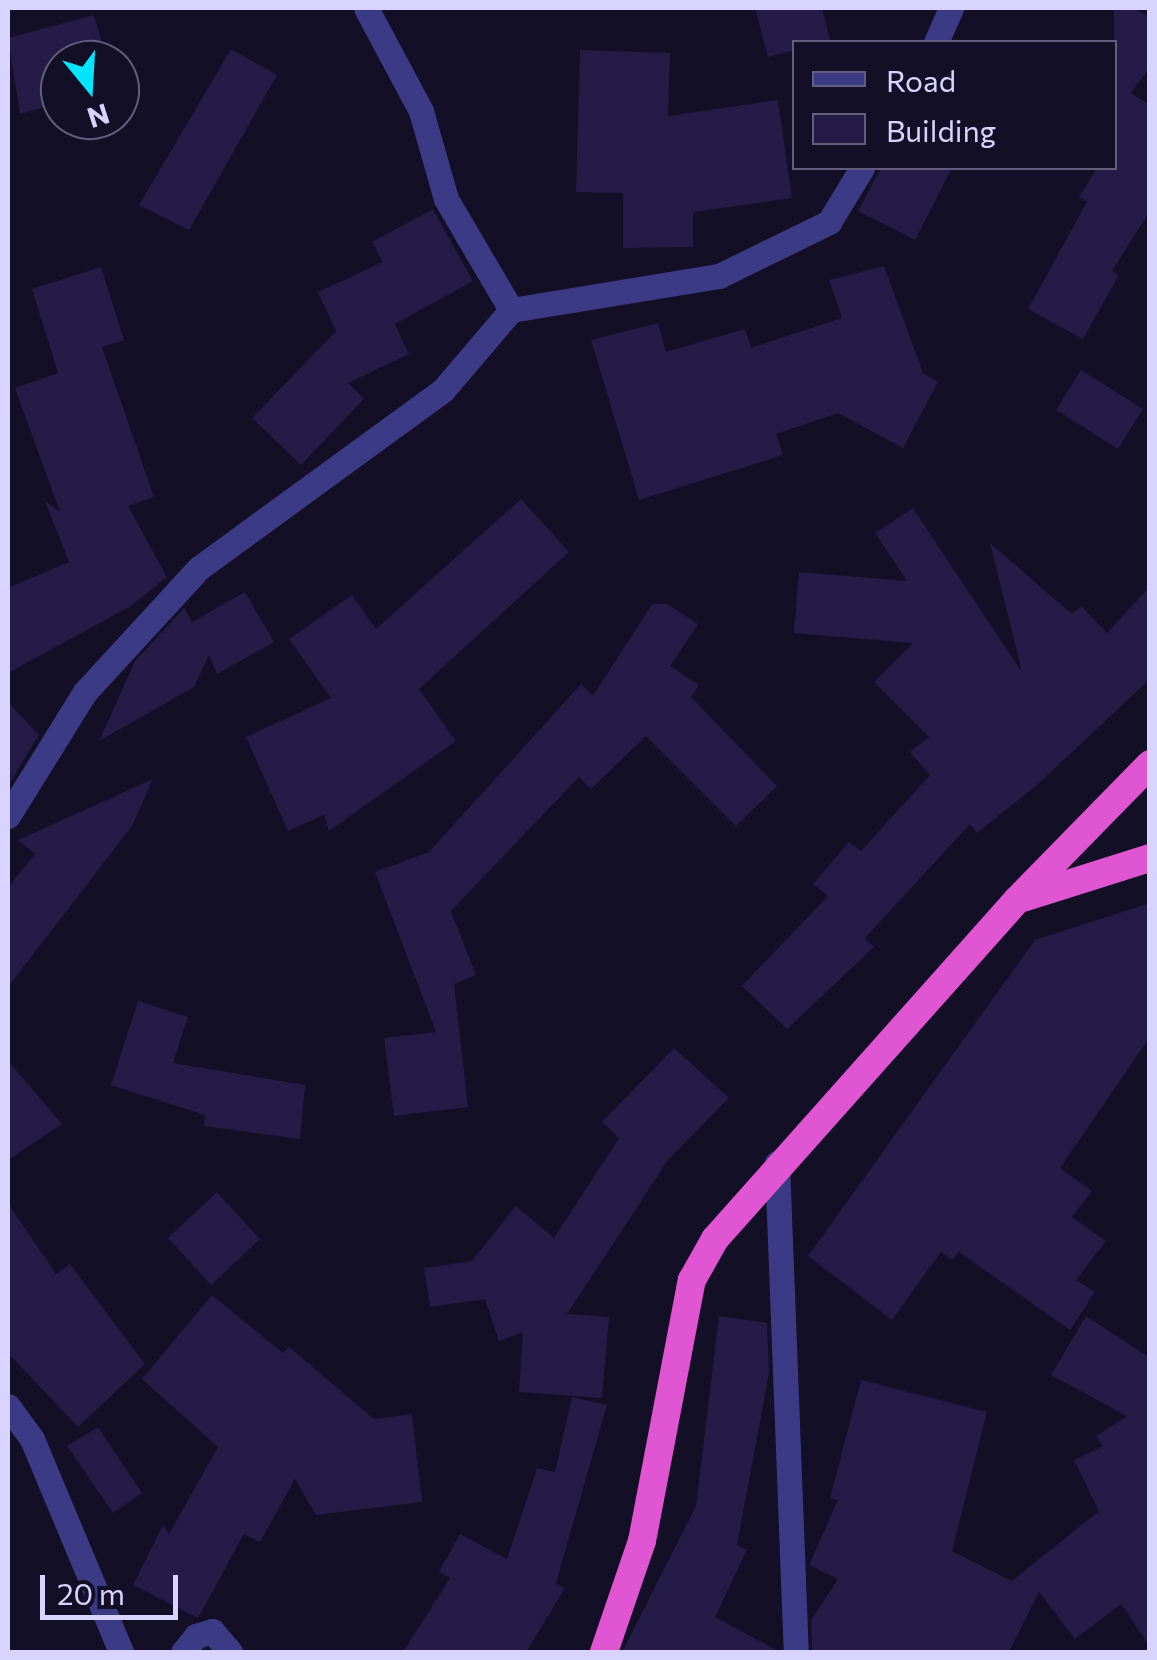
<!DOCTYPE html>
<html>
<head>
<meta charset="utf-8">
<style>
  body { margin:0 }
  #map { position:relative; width:1157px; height:1660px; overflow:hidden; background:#130f26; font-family:Commissioner,sans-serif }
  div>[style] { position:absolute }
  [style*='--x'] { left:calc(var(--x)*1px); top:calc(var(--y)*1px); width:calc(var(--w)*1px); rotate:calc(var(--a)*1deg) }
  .building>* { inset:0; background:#241b47 }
  .minor>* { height:25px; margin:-12.5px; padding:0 12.5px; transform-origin:12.5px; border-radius:12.5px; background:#3d3a85 }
  .trunk>* { height:28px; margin:-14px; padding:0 14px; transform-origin:14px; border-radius:14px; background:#e055d1 }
  span { translate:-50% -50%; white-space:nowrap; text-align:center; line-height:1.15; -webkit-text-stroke:8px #130f26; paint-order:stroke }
  .frame { position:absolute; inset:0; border:10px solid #d9d4ff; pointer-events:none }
  .legend { position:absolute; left:792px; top:40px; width:325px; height:130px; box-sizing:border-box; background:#130f26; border:2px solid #625e7d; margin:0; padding:12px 18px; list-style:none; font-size:30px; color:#d9d4ff }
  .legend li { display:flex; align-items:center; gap:20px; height:50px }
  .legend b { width:50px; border:2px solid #625e7d }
  .north { position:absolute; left:40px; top:40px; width:100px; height:100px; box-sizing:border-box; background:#130f26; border:2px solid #625e7d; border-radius:50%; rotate:162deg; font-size:28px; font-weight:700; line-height:40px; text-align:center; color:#d9d4ff }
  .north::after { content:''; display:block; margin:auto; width:35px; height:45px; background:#00e5ff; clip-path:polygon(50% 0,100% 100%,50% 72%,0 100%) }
  .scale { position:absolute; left:40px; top:1575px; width:138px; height:45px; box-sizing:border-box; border:5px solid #d9d4ff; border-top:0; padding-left:12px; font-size:30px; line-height:35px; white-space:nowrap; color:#d9d4ff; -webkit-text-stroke:8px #130f26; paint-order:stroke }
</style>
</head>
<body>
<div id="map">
  <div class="building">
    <i style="clip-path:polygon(755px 8px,822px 8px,830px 40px,794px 42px,794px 50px,768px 57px)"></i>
    <i style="clip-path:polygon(1114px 8px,1134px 8px,1150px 18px,1150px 67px,1131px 93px,1150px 105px,1150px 211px,1112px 271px,1119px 275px,1083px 339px,1028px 309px,1087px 202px,1079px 197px,1097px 168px,1114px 168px)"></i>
    <i style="clip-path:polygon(94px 15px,107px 60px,53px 60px,60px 103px,20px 114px,8px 38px)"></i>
    <i style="clip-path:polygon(231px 49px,277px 75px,189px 230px,139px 205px)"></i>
    <i style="clip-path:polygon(580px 50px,670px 53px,668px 116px,778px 100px,792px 198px,693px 212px,693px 247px,623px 248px,623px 193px,576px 192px)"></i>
    <i style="clip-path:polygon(881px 168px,952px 168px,915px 240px,858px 211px)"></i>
    <i style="clip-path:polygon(433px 209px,473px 281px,395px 324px,409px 354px,348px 383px,364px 399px,301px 465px,252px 418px,336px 331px,318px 292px,383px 262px,372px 242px)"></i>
    <i style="clip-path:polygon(884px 266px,923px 373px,938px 382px,903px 448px,838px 413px,776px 434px,783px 455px,639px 500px,591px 340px,658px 323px,666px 352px,745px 329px,751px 348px,842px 318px,829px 280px)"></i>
    <i style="clip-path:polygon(101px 267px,124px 340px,102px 347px,154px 497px,128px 506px,167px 577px,131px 606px,8px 673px,8px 588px,69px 562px,45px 501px,60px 512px,15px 388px,58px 373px,32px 289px)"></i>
    <i style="clip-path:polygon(1081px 370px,1143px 409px,1118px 449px,1056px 410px)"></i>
    <i style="clip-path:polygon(521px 499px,569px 552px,419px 689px,456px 741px,329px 831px,324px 815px,288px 831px,246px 737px,331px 698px,289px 639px,352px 595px,376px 629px)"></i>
    <i style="clip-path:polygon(913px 508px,1022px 672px,990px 543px,1072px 614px,1081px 606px,1107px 633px,1150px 586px,1150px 679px,1037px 785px,977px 833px,970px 824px,865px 938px,874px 947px,787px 1029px,742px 986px,828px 896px,813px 884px,849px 842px,861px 851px,930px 775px,910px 752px,929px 737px,874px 682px,913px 643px,794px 633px,799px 572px,907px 581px,875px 533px)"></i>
    <i style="clip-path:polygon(245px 592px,274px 642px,217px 674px,209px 655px,194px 687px,99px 741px,135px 661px,184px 608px,192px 622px)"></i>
    <i style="clip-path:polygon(652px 604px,667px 604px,698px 624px,670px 666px,699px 685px,691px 697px,777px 786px,736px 826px,646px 736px,591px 789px,579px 777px,451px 911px,476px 975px,454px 984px,468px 1107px,394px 1116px,384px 1038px,436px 1032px,375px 872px,429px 852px,581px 684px,593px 696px)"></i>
    <i style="clip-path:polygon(8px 702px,39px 735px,8px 786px)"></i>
    <i style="clip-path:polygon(153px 779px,132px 826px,8px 987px,8px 887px,35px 854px,18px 840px)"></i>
    <i style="clip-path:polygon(1150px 903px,1150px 1037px,1060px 1168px,1092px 1191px,1072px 1217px,1106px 1241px,1076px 1280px,1095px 1292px,1070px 1330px,959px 1252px,952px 1260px,941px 1252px,892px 1320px,808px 1256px,1035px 940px)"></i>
    <i style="clip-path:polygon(138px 1001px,188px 1017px,173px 1063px,305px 1085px,300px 1139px,204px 1126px,205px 1115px,111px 1085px)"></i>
    <i style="clip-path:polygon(674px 1048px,729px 1098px,668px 1160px,567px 1314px,609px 1317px,602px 1398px,519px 1392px,523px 1332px,499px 1341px,485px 1299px,430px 1307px,424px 1268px,472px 1261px,516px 1206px,554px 1238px,619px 1138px,602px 1122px)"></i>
    <i style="clip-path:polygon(8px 1061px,62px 1124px,8px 1160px)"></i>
    <i style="clip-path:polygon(217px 1192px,260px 1239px,211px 1285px,168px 1238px)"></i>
    <i style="clip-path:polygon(8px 1203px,56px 1274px,70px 1264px,145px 1364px,78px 1427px,8px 1353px)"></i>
    <i style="clip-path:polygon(212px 1295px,283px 1353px,289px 1347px,374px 1419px,412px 1414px,422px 1502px,316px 1515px,295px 1479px,260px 1542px,244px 1534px,198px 1618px,133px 1585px,163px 1525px,169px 1534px,218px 1447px,142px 1379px)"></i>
    <i style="clip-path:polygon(719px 1316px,767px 1323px,769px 1373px,737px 1545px,747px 1550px,715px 1617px,780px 1652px,622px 1652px,696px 1506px)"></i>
    <i style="clip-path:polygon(1086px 1316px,1150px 1358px,1150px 1647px,1121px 1604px,1075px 1639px,1039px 1592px,1009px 1652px,812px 1652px,811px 1620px,838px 1579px,809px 1565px,838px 1500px,830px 1498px,861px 1380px,987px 1412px,952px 1551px,1012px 1581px,1099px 1511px,1074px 1460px,1103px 1446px,1096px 1436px,1127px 1416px,1051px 1375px)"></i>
    <i style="clip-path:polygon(572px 1397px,607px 1405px,556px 1583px,565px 1588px,526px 1652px,403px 1652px,450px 1578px,439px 1572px,460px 1534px,507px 1559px,537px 1468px,555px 1472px)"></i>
    <i style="clip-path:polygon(98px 1427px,142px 1493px,113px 1513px,67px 1446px)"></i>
  </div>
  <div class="minor">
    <i style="--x:366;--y:8;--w:117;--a:61.9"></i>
    <i style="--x:421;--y:111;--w:91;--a:74.1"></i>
    <i style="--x:446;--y:199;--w:129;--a:59.6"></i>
    <i style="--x:936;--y:42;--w:37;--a:-66"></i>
    <i style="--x:8;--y:816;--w:146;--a:-58.2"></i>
    <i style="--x:85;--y:692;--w:168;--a:-47.4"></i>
    <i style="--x:199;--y:568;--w:302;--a:-36.1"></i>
    <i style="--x:443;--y:390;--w:105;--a:-49.6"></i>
    <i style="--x:511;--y:310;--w:211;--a:-9.3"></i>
    <i style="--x:719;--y:276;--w:123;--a:-26.1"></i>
    <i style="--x:829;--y:222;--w:63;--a:-58.6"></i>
    <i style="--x:777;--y:1163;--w:489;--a:87.8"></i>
    <i style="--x:8;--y:1406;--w:41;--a:54"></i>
    <i style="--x:32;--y:1439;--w:231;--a:67.3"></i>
    <i style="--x:183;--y:1652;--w:21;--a:-51"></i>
    <i style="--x:196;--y:1636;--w:17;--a:-17"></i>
    <i style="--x:212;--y:1631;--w:28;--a:49"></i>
  </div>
  <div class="trunk">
    <i style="--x:1023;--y:898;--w:133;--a:-17.5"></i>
    <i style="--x:604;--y:1652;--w:117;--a:-71.1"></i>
    <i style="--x:642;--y:1541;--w:266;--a:-79.2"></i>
    <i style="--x:692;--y:1280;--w:47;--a:-60.7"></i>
    <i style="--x:715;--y:1239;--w:454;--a:-48.3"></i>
    <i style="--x:1017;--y:900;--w:190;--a:-45.6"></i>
  </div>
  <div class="frame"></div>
  <ul class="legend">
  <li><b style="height:12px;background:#3d3a85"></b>Road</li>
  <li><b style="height:28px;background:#241b47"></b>Building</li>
  </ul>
  <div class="north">N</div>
  <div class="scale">20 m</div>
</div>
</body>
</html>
